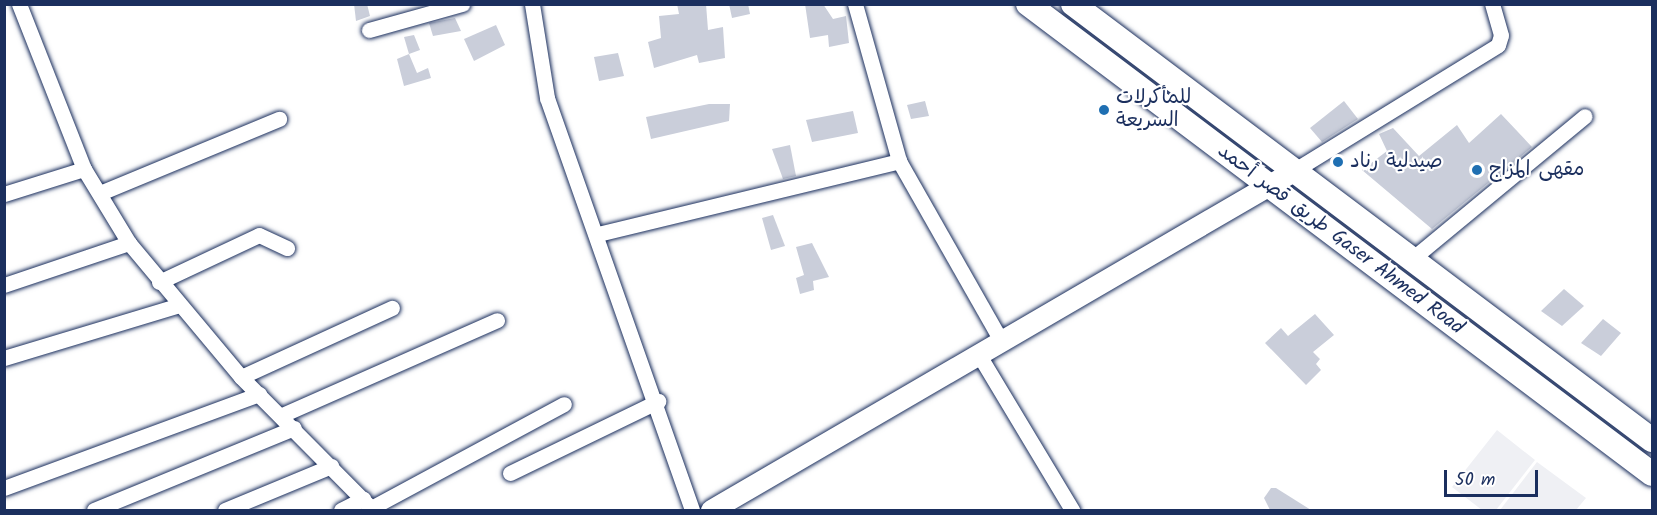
<!DOCTYPE html>
<html>
<head>
<meta charset="utf-8">
<style>
  body { margin:0 }
  #map { position:relative; width:1657px; height:515px; overflow:hidden; background:#fff; font-family:Kalam,"Playpen Sans Arabic",sans-serif }
  div>[style] { position:absolute }
  [style*='--x'] { left:calc(var(--x)*1px); top:calc(var(--y)*1px); width:calc(var(--w)*1px); rotate:calc(var(--a)*1deg) }
  .built>* { inset:0; background:#eff0f4 }
  .building>* { inset:0; background:#caceda }
  .roads { filter:drop-shadow(0 0 2px #1b2f5e) drop-shadow(0 0 2px #1b2f5e) }
  .street>* { height:15px; margin:-7.5px; padding:0 7.5px; transform-origin:7.5px; border-radius:7.5px; background:#fff }
  .secondary>* { height:21px; margin:-10.5px; padding:0 10.5px; transform-origin:10.5px; border-radius:10.5px; background:#fff }
  .primary>* { height:24px; margin:-12px; padding:0 12px; transform-origin:12px; border-radius:12px; background:#fff }
  .dots>* { width:16px; height:16px; translate:-50% -50%; box-sizing:border-box; border:3px solid #fff; border-radius:50% }
  span { translate:-50% -50%; white-space:nowrap; text-align:center; line-height:1.15; -webkit-text-stroke:4.5px #fff; paint-order:stroke }
  .poi-label { font-size:20px; color:#1b2f5e }
  .left { translate:0 -50%; text-align:left }
  .street-label { font-size:20px; color:#1b2f5e }
  .frame { position:absolute; inset:0; border:6px solid #1b2f5e; pointer-events:none }
  .scale { position:absolute; left:1444px; top:470px; width:94px; height:27px; box-sizing:border-box; border:3px solid #1b2f5e; border-top:0; padding-left:8px; font-size:18px; line-height:21px; white-space:nowrap; color:#1b2f5e; -webkit-text-stroke:4px #fff; paint-order:stroke }
</style>
</head>
<body>
<div id="map">
  <div class="built">
    <i style="clip-path:polygon(1497px 430px,1535px 460px,1496px 510px,1482px 510px,1452px 487px)"></i>
    <i style="clip-path:polygon(1537px 462px,1586px 498px,1576px 510px,1500px 510px)"></i>
  </div>
  <div class="building">
    <i style="clip-path:polygon(354px 4px,367px 4px,370px 16px,356px 21px)"></i>
    <i style="clip-path:polygon(677px 4px,706px 4px,708px 30px,723px 27px,725px 58px,699px 63px,697px 55px,654px 68px,648px 42px,661px 38px,659px 16px,679px 14px)"></i>
    <i style="clip-path:polygon(729px 4px,748px 4px,750px 14px,732px 18px)"></i>
    <i style="clip-path:polygon(805px 4px,823px 4px,833px 19px,846px 16px,849px 43px,829px 47px,828px 35px,810px 38px)"></i>
    <i style="clip-path:polygon(455px 18px,461px 31px,433px 36px,429px 23px)"></i>
    <i style="clip-path:polygon(496px 25px,505px 45px,474px 61px,464px 39px)"></i>
    <i style="clip-path:polygon(414px 35px,420px 50px,409px 54px,404px 37px)"></i>
    <i style="clip-path:polygon(618px 53px,624px 76px,599px 81px,594px 57px)"></i>
    <i style="clip-path:polygon(409px 54px,417px 73px,428px 68px,431px 78px,404px 86px,397px 59px)"></i>
    <i style="clip-path:polygon(925px 101px,929px 116px,911px 119px,907px 105px)"></i>
    <i style="clip-path:polygon(1344px 101px,1358px 119px,1322px 142px,1310px 128px)"></i>
    <i style="clip-path:polygon(709px 104px,730px 104px,729px 121px,651px 139px,646px 117px)"></i>
    <i style="clip-path:polygon(853px 111px,858px 133px,812px 142px,806px 120px)"></i>
    <i style="clip-path:polygon(1501px 114px,1532px 147px,1432px 229px,1362px 170px,1387px 151px,1379px 134px,1393px 128px,1419px 156px,1457px 125px,1469px 143px)"></i>
    <i style="clip-path:polygon(790px 145px,796px 176px,783px 179px,772px 149px)"></i>
    <i style="clip-path:polygon(773px 215px,785px 246px,771px 250px,762px 218px)"></i>
    <i style="clip-path:polygon(812px 243px,829px 277px,813px 281px,814px 290px,800px 294px,796px 278px,804px 275px,796px 247px)"></i>
    <i style="clip-path:polygon(1564px 289px,1584px 306px,1562px 326px,1541px 311px)"></i>
    <i style="clip-path:polygon(1315px 314px,1334px 335px,1313px 352px,1320px 359px,1316px 364px,1321px 370px,1306px 385px,1265px 343px,1281px 328px,1288px 336px)"></i>
    <i style="clip-path:polygon(1603px 319px,1621px 333px,1601px 356px,1581px 343px)"></i>
    <i style="clip-path:polygon(1271px 488px,1276px 488px,1311px 510px,1270px 510px,1264px 498px)"></i>
  </div>
  <div class="roads">
    <div class="street">
      <i style="--x:19;--y:4;--w:177;--a:68.5"></i>
      <i style="--x:84;--y:169;--w:87;--a:58.7"></i>
      <i style="--x:129;--y:243;--w:175;--a:50.1"></i>
      <i style="--x:241;--y:377;--w:187;--a:45.2"></i>
      <i style="--x:532;--y:4;--w:95;--a:80.9"></i>
      <i style="--x:547;--y:98;--w:437;--a:70.6"></i>
      <i style="--x:855;--y:4;--w:163;--a:74.3"></i>
      <i style="--x:899;--y:161;--w:208;--a:60.4"></i>
      <i style="--x:369;--y:30;--w:97;--a:-15.6"></i>
      <i style="--x:1295;--y:170;--w:238;--a:-31.6"></i>
      <i style="--x:1498;--y:45;--w:10;--a:-73"></i>
      <i style="--x:1501;--y:35;--w:32;--a:-106"></i>
      <i style="--x:100;--y:193;--w:194;--a:-22.5"></i>
      <i style="--x:4;--y:194;--w:84;--a:-17.4"></i>
      <i style="--x:598;--y:234;--w:310;--a:-13.6"></i>
      <i style="--x:1412;--y:259;--w:224;--a:-39.6"></i>
      <i style="--x:159;--y:282;--w:110;--a:-25.2"></i>
      <i style="--x:259;--y:235;--w:31;--a:25"></i>
      <i style="--x:4;--y:285;--w:132;--a:-18.6"></i>
      <i style="--x:979;--y:355;--w:181;--a:59"></i>
      <i style="--x:4;--y:358;--w:183;--a:-16.8"></i>
      <i style="--x:241;--y:377;--w:166;--a:-24.6"></i>
      <i style="--x:282;--y:415;--w:235;--a:-23.8"></i>
      <i style="--x:510;--y:473;--w:165;--a:-25.9"></i>
      <i style="--x:4;--y:488;--w:272;--a:-20.2"></i>
      <i style="--x:371;--y:508;--w:219;--a:-28.3"></i>
      <i style="--x:94;--y:510;--w:216;--a:-22.3"></i>
      <i style="--x:225;--y:510;--w:115;--a:-22.5"></i>
      <i style="--x:341;--y:510;--w:25;--a:-27"></i>
    </div>
    <div class="secondary">
      <i style="--x:711;--y:510;--w:676;--a:-30.21"></i>
    </div>
    <div class="primary">
      <i style="--x:1028;--y:4;--w:781;--a:36.99"></i>
      <i style="--x:1073;--y:4;--w:725;--a:36.98"></i>
    </div>
  </div>
  <div class="dots">
    <i style="left:1104px;top:110px;background:#1f6fb2"></i>
    <i style="left:1338px;top:162px;background:#1f6fb2"></i>
    <i style="left:1477px;top:170px;background:#1f6fb2"></i>
  </div>
  <div class="poi-label">
    <span class="left" style="left:1116px;top:110px">للمأكرلات<br>السريعة</span>
    <span class="left" style="left:1350px;top:162px">صيدلية رناد</span>
    <span class="left" style="left:1489px;top:170px">مقهى المزاج</span>
  </div>
  <div class="street-label">
    <span style="left:1340px;top:240px;rotate:37deg">طريق قصر أحمد Gaser Ahmed Road</span>
  </div>
  <div class="frame"></div>
  <div class="scale">50 m</div>
</div>
</body>
</html>
